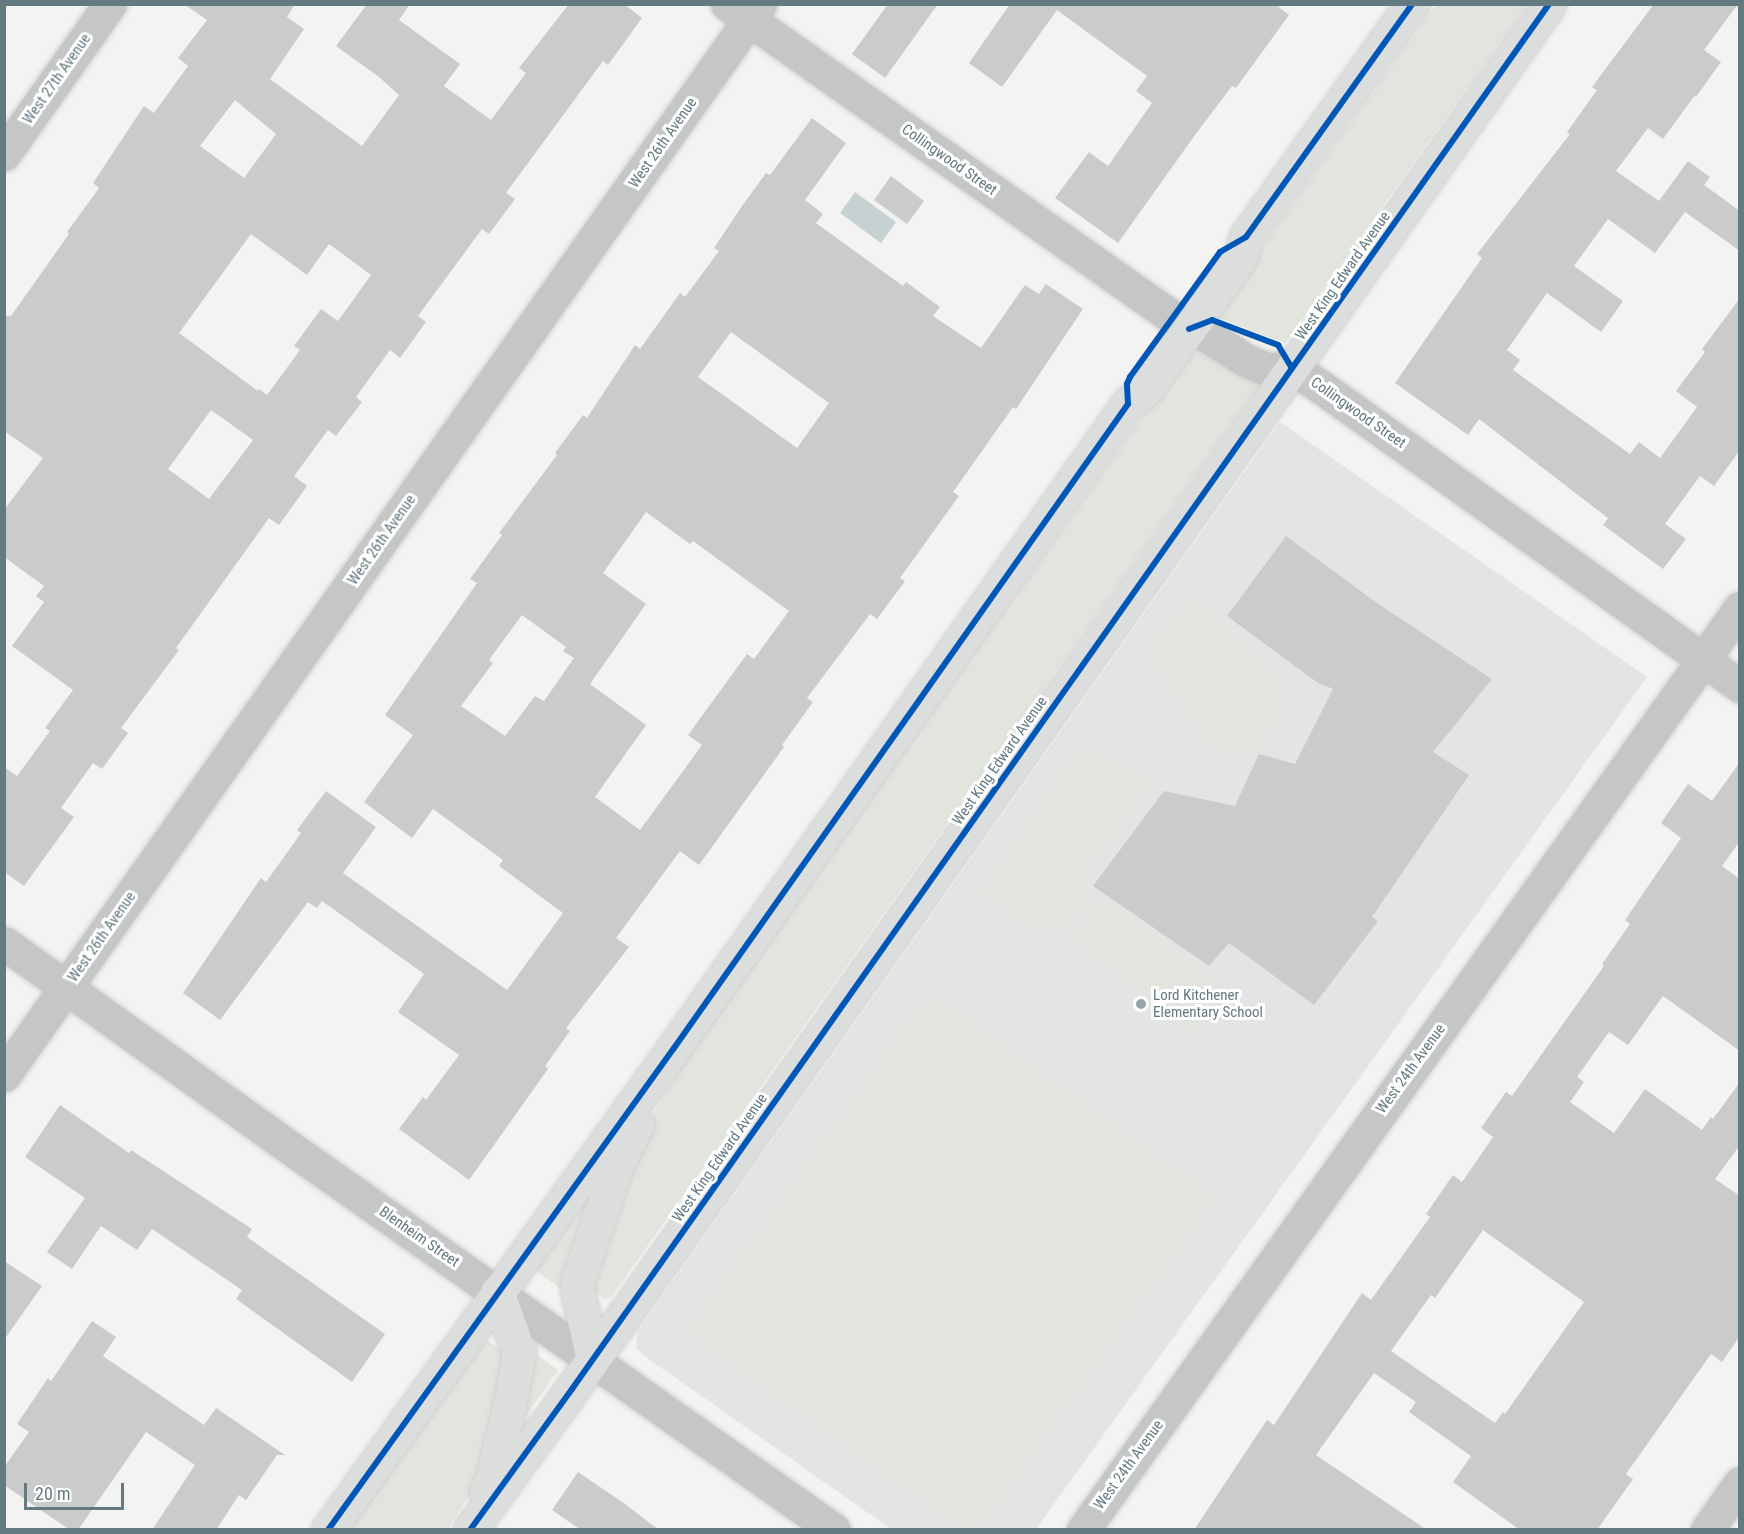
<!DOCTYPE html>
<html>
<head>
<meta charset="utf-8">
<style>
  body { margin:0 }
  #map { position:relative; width:1744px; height:1534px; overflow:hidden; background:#f3f3f1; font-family:"Roboto Condensed",sans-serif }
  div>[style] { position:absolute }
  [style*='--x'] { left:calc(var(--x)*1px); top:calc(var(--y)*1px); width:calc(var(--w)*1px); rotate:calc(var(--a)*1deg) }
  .built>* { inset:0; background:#e3e4e4 }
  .green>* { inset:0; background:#e2e5de }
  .water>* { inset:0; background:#c6d1d2 }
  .building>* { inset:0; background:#cacccc }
  .roads { filter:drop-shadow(0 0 2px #d0d1d0) drop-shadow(0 0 2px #d0d1d0) }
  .minor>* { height:33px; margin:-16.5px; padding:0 16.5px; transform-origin:16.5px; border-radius:16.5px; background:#c5c7c7 }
  .major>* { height:33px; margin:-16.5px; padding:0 16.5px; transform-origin:16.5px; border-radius:16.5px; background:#dcdddd }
  .cycleway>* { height:6px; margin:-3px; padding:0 3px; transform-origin:3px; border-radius:3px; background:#0057b8 }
  .dots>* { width:16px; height:16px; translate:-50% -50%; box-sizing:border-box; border:3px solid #fff; border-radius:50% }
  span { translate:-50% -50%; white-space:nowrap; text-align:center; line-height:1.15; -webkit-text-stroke:6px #fff; paint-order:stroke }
  .street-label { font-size:15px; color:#637a81 }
  .poi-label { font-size:15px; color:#637a81 }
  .left { translate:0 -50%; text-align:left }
  .frame { position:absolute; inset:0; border:6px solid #637a81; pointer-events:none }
  .scale { position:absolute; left:24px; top:1483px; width:100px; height:27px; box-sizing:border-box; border:3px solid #637a81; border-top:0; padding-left:8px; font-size:18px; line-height:21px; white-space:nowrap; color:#637a81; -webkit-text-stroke:4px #fff; paint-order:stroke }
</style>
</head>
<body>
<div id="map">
  <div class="built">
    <i style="clip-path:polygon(1280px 422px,1647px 677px,1036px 1529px,891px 1529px,643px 1355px,636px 1348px,638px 1331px)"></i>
  </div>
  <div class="green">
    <i style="clip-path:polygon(1436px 5px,1526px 5px,1285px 343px,1213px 316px)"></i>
    <i style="clip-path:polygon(1208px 352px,1260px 380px,1256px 389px,611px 1297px,605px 1299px,588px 1288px,631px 1150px,698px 1040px,1173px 374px,1189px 356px)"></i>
    <i style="clip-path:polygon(1185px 602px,1198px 604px,1275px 679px,1279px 721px,1254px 750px,1219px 752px,1197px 729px,1150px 651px)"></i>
    <i style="clip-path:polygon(1080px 750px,1151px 780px,1083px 875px,1083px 903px,1061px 932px,1032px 929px,980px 891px)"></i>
    <i style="clip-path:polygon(1103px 898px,1230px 990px,1199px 1034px,1072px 941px)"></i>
    <i style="clip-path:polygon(929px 993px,1215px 1197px,978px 1529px,963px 1529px,687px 1333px)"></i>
    <i style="clip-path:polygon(591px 1191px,564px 1291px,535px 1270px)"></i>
    <i style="clip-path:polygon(483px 1338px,508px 1354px,479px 1479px,448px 1529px,348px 1530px)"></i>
    <i style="clip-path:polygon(529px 1349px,558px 1370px,515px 1431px)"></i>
  </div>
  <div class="water">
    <i style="clip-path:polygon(855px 192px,896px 222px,881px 243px,840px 213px)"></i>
  </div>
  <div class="building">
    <i style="clip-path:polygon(evenodd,184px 4px,295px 4px,287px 17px,304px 29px,270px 79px,362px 146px,399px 95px,379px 77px,336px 46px,367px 4px,410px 4px,399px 20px,460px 64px,444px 86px,491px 120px,526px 73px,519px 68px,569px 4px,624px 4px,642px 18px,608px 65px,603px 61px,506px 193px,515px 199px,489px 234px,482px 229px,418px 316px,426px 322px,400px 358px,390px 350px,356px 397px,362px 402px,336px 436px,328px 430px,294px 476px,307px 486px,279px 525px,269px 518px,176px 648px,179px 650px,121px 728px,128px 733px,102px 769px,93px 763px,61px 808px,74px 817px,24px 886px,4px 872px,4px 767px,17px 776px,50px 731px,45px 728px,73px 690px,12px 646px,44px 602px,36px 596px,44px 586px,4px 557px,4px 510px,43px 458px,4px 431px,4px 316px,11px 316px,69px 234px,67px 232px,99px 188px,93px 183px,144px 106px,154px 113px,188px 66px,178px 58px,207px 20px,184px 4px,235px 100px,276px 134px,244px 178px,200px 146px,235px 100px,184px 4px,251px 234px,307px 275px,329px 244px,371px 275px,338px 321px,321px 309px,294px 346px,300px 350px,267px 395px,259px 389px,258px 391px,179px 333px,251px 234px,184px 4px,211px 410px,253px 440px,209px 499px,168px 469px,211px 410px)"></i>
    <i style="clip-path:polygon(888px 4px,938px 4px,885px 78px,852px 54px)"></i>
    <i style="clip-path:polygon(1010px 4px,1275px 4px,1289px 15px,1236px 88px,1232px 86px,1195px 135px,1118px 243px,1055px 198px,1089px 152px,1108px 166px,1152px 103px,1136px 91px,1147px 76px,1057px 10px,1002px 87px,969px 63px)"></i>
    <i style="clip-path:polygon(1654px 4px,1738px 4px,1704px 50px,1721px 62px,1696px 97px,1695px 95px,1663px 139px,1648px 128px,1616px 171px,1659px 201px,1688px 161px,1710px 177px,1704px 185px,1740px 211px,1740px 251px,1685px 212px,1655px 253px,1608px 219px,1574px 266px,1623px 301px,1601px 332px,1547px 293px,1507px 350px,1520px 360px,1513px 370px,1630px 454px,1639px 442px,1660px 458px,1697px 407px,1676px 391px,1705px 352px,1702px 349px,1740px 298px,1740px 450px,1714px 486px,1700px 476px,1665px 524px,1686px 539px,1663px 569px,1603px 525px,1608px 518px,1479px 419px,1468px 435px,1395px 383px,1482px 258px,1477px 254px,1570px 134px,1567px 132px,1597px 90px,1592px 87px)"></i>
    <i style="clip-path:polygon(evenodd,812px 118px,846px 143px,805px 200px,823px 214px,816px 223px,903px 286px,906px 282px,940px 307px,933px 316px,981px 348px,1025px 285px,1039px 294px,1046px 284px,1083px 309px,1016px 409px,1013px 407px,953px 492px,959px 496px,900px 578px,905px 581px,877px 619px,870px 614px,807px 698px,813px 702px,782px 745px,784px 747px,699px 865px,680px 851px,616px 938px,629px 947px,566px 1028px,570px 1031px,545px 1066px,548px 1069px,469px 1180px,399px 1129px,423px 1097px,426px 1100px,459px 1055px,398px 1012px,424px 974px,322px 901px,317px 908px,308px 902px,220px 1020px,183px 993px,261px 878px,266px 882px,301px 833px,297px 830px,326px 791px,376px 827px,343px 873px,507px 990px,563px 913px,499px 866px,503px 860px,433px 809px,412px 838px,364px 802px,413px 735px,385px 715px,477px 583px,470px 579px,502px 535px,499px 533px,557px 455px,555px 453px,583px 415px,587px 418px,635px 345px,640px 349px,680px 293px,685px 297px,719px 251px,714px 248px,742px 206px,766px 173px,770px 175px,812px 118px,731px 332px,829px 403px,797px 448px,698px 377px,731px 332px,812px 118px,646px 512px,690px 544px,693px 541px,789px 611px,754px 659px,747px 654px,688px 735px,702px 745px,640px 830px,595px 797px,646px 725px,590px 684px,646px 604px,603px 573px,646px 512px,812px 118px,522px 615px,566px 647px,563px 651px,574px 658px,544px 701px,535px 696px,505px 736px,461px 706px,493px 663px,489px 660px,522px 615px)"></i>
    <i style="clip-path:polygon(891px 176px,924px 201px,907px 224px,874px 200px)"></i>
    <i style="clip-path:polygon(1286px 536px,1377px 603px,1492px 679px,1433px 752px,1469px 775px,1372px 917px,1378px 921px,1314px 1005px,1229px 943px,1209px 966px,1093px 886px,1164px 791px,1235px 806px,1259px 754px,1295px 764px,1333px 689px,1318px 683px,1227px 616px)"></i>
    <i style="clip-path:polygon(evenodd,1740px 762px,1740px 841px,1722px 866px,1740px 879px,1740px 1051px,1663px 996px,1628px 1045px,1609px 1032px,1577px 1077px,1584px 1082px,1570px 1102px,1614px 1133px,1645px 1089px,1702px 1130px,1711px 1117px,1713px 1119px,1740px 1082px,1740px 1145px,1715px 1179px,1740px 1196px,1740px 1336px,1722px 1362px,1711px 1354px,1626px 1474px,1633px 1479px,1597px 1530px,1520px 1530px,1453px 1482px,1471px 1456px,1409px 1412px,1416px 1402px,1374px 1373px,1316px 1455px,1427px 1530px,1194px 1530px,1267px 1420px,1274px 1425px,1362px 1293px,1371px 1300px,1430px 1217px,1426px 1214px,1453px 1175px,1462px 1182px,1493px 1137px,1481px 1128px,1506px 1092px,1512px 1096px,1604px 966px,1602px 964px,1630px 924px,1625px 920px,1681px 838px,1661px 823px,1688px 784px,1712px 801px,1740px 762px,1483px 1230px,1584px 1302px,1505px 1414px,1503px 1412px,1495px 1423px,1391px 1351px,1431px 1295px,1435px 1298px,1483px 1230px)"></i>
    <i style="clip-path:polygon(60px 1105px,129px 1153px,131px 1150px,252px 1229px,247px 1237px,385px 1334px,352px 1382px,236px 1299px,242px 1290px,152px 1229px,137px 1250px,101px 1226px,72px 1269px,47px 1252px,85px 1198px,25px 1157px)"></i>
    <i style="clip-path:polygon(4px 1261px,42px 1286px,4px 1340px)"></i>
    <i style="clip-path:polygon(92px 1321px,116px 1337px,103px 1356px,204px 1425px,216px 1408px,285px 1455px,277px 1455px,246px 1500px,239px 1495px,216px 1530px,152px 1530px,195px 1465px,146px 1432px,78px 1530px,70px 1530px,4px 1485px,4px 1467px,29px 1432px,17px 1424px,48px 1378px,51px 1381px)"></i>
    <i style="clip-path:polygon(578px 1472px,625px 1504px,659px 1530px,581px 1530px,552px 1510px)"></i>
  </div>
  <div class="roads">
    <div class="minor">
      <i style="--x:727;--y:4;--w:565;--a:35.12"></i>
      <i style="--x:1189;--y:329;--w:24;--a:22"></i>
      <i style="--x:1211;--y:338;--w:43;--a:32.6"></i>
      <i style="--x:1247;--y:361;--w:22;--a:22"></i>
      <i style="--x:1267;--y:369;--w:25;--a:-2"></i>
      <i style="--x:1292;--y:368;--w:35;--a:33"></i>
      <i style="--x:1321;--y:387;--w:515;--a:35.51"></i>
      <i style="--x:4;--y:154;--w:184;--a:-54.8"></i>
      <i style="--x:4;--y:943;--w:338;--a:35.6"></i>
      <i style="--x:279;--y:1140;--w:678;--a:35.1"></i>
      <i style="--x:4;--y:1075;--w:1311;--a:-54.78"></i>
      <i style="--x:1083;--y:1530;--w:1132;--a:-54.53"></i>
      <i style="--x:1707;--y:1530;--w:57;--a:-54.9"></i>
    </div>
    <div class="major">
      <i style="--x:593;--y:1359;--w:72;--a:-102.9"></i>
      <i style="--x:577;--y:1289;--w:12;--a:-81"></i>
      <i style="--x:579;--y:1277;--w:118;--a:-71.3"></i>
      <i style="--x:617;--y:1165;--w:45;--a:-63.4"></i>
      <i style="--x:486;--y:1492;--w:15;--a:-67"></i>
      <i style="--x:492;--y:1478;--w:76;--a:-76.3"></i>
      <i style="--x:510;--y:1404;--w:53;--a:-80.2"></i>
      <i style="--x:519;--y:1352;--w:64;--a:-110.1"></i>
      <i style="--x:328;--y:1530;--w:593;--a:-54.33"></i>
      <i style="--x:674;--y:1048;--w:788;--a:-54.82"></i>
      <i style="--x:1128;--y:404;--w:23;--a:-40"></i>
      <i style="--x:1146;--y:389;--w:161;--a:-54.3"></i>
      <i style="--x:1240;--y:258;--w:22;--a:-74"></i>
      <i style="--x:1246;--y:237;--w:286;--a:-54.5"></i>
      <i style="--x:470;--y:1530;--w:174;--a:-54.1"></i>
      <i style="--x:572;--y:1389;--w:1695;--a:-54.8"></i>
    </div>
  </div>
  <div class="cycleway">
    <i style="--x:1189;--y:329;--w:25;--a:-21"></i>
    <i style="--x:1212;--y:320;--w:71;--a:20.7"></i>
    <i style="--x:1278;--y:345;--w:27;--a:59"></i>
    <i style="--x:328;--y:1530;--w:593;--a:-54.33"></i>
    <i style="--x:674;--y:1048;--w:788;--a:-54.82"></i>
    <i style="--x:1128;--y:404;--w:20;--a:-93"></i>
    <i style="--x:1127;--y:384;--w:8;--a:-67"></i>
    <i style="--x:1130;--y:377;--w:154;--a:-54.2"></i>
    <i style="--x:1220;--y:252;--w:30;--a:-30"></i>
    <i style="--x:1246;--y:237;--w:286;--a:-54.5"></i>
    <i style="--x:470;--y:1530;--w:174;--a:-54.1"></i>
    <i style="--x:572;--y:1389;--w:1695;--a:-54.8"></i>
  </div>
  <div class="dots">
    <i style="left:1141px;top:1004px;background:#95a4a8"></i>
  </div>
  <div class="street-label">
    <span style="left:57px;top:79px;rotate:-55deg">West 27th Avenue</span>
    <span style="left:663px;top:143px;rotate:-55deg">West 26th Avenue</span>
    <span style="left:949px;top:160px;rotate:35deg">Collingwood Street</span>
    <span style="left:1343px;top:276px;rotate:-55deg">West King Edward Avenue</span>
    <span style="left:1358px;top:413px;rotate:35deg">Collingwood Street</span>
    <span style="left:382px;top:540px;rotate:-55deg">West 26th Avenue</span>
    <span style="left:1000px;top:761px;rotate:-55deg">West King Edward Avenue</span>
    <span style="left:102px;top:937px;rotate:-55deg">West 26th Avenue</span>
    <span style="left:1411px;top:1069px;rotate:-54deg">West 24th Avenue</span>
    <span style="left:720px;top:1158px;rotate:-55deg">West King Edward Avenue</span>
    <span style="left:419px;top:1237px;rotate:35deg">Blenheim Street</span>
    <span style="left:1129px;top:1465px;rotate:-54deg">West 24th Avenue</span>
  </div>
  <div class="poi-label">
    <span class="left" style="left:1153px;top:1004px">Lord Kitchener<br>Elementary School</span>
  </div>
  <div class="frame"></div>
  <div class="scale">20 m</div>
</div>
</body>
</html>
